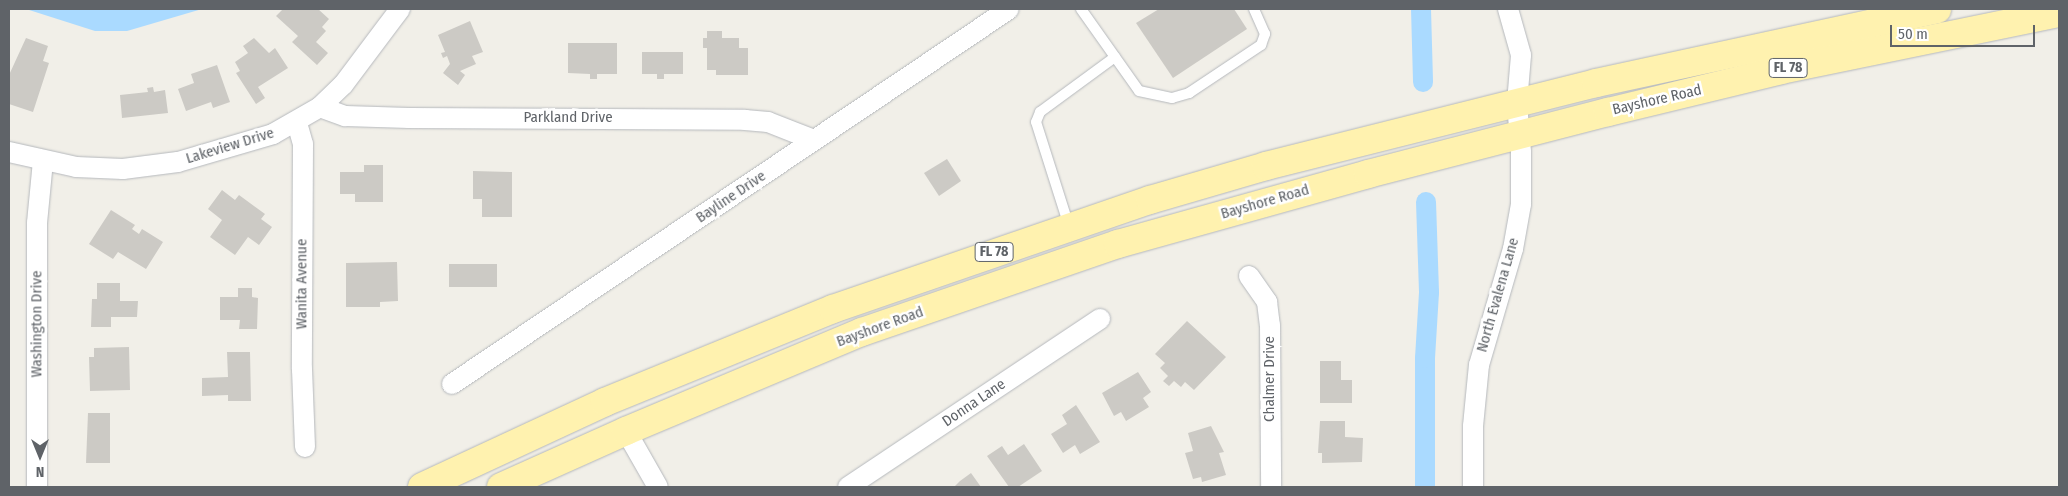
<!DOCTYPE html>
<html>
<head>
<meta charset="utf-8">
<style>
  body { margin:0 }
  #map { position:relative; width:2068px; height:496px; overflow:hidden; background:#f1efe8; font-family:"Fira Sans Condensed",sans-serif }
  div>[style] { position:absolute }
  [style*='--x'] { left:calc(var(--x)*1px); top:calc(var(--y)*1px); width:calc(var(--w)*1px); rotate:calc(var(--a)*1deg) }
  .water>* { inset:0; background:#aadaff }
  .canal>* { height:20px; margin:-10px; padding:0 10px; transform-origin:10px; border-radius:10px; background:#aadaff }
  .building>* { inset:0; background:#cccac5 }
  .roads { filter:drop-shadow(0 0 1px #b5b8bc) drop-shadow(0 0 1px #b5b8bc) }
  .lane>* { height:10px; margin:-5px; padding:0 5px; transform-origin:5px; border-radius:5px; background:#fff }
  .street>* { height:20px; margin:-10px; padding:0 10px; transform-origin:10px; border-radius:10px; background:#fff }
  .primary>* { height:28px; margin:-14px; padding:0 14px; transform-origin:14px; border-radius:14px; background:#fff2af }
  span { translate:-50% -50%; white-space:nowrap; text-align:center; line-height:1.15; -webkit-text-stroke:5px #fff; paint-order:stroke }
  .shield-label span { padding:1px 4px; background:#fff; border:1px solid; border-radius:4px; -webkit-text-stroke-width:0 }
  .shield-label { font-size:14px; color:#5f6368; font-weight:700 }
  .street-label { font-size:15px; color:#5f6368 }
  .frame { position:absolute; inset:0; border:10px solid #5f6368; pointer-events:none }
  .north { position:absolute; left:15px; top:431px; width:50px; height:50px; -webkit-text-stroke:4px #fff; paint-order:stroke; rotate:180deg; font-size:14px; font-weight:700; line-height:20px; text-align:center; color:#5f6368 }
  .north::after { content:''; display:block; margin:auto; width:18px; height:22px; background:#5f6368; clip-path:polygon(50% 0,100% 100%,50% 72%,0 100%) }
  .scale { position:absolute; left:1890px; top:25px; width:145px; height:22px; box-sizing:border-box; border:2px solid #5f6368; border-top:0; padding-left:6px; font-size:15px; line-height:18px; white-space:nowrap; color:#5f6368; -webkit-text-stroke:4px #fff; paint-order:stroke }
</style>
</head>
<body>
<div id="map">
  <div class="water">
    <i style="clip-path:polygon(26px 9px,202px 9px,127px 31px,95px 31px)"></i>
  </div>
  <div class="canal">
    <i style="--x:1421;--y:9;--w:73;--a:88.4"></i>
    <i style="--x:1425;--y:487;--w:129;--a:-90"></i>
    <i style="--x:1425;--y:358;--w:66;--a:-86.5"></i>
    <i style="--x:1429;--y:292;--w:90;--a:-91.9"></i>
  </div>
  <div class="building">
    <i style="clip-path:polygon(283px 9px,318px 9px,329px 19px,322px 27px,326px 31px,316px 42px,328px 53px,317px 65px,292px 42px,298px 36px,276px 16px)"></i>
    <i style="clip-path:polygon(1159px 9px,1234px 9px,1247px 29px,1173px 78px,1136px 23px)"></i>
    <i style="clip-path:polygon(470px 21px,483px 52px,472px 56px,476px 64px,460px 71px,465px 75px,458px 85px,443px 73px,450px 64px,447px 56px,443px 58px,441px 53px,445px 52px,438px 35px)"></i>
    <i style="clip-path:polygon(707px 31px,722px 31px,722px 38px,739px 38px,739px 48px,748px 48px,748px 75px,716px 75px,716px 70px,707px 70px,707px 48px,703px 48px,703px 38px,707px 38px)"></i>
    <i style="clip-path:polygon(26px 38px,48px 46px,43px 61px,49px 63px,48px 66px,33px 112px,9px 104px,9px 75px)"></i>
    <i style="clip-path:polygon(254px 38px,269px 53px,275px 48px,288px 68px,258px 87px,265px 98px,256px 104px,236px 73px,240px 71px,235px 62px,248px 53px,243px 46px)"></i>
    <i style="clip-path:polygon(568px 43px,617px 43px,617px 74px,597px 74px,597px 79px,590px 79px,590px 74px,568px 73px)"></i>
    <i style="clip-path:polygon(642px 52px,683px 52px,683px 74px,664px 74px,664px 79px,657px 79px,657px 74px,642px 74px)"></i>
    <i style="clip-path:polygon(217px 65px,230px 102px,213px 108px,211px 102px,186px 111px,178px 89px,194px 83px,191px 74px)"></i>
    <i style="clip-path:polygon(153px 87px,154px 92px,165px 90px,168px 113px,122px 118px,120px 95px,148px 92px,147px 88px)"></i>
    <i style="clip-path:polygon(947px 159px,961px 181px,939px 196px,924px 173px)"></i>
    <i style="clip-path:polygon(364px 165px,383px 165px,383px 202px,355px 202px,355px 194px,340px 194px,340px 172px,364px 172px)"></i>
    <i style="clip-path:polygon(473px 171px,512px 172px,512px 217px,482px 217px,482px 199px,473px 199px)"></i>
    <i style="clip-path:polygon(222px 190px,235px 200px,239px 195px,265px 214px,261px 219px,272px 227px,259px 245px,248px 237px,235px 255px,210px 237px,222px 220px,208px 209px)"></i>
    <i style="clip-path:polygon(111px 210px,135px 225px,132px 229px,139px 234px,142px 229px,163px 242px,146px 269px,118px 252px,113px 259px,89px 244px)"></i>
    <i style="clip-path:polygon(397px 262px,398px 301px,380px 302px,380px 307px,346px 307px,346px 263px)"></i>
    <i style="clip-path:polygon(449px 264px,497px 264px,497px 287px,449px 287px)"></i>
    <i style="clip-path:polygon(97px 283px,120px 283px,120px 301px,138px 301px,137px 317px,111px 317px,111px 327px,91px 327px,92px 299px,97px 299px)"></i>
    <i style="clip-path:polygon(238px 288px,252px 288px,252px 297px,258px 298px,257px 329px,239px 329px,240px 320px,220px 320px,220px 297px,238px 297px)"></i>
    <i style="clip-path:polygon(1187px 321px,1226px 357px,1194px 390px,1185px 382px,1181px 387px,1174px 381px,1169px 386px,1163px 381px,1168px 376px,1160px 368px,1165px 363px,1155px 354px)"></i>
    <i style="clip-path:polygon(129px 347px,130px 390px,90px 391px,89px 357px,94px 357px,94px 348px)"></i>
    <i style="clip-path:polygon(227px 352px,250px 352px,251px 401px,228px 401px,228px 395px,202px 396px,202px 378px,228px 377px)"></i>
    <i style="clip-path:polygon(1320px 361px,1341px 361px,1341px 380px,1352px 380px,1352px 403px,1320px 403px)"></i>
    <i style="clip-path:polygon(1138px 372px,1151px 392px,1143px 398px,1149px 407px,1126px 421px,1121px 412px,1114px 416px,1102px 393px)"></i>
    <i style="clip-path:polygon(1076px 405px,1100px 442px,1080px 454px,1075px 445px,1063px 453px,1051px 434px,1067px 424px,1062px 415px)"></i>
    <i style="clip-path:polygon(88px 413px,110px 413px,110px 463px,86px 463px)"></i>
    <i style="clip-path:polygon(1320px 421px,1345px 421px,1345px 437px,1363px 438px,1362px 462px,1322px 463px,1322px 453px,1318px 453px)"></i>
    <i style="clip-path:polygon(1211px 426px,1224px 452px,1219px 453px,1226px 475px,1202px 482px,1201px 477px,1193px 479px,1185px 453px,1193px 451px,1188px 433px)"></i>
    <i style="clip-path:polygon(1024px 444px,1042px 471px,1018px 487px,1009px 487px,987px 456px,1002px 446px,1008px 455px)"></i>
    <i style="clip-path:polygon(971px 473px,981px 487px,954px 487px,960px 481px)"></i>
  </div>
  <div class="roads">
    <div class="lane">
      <i style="--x:1081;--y:9;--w:100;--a:54.7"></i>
      <i style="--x:1139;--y:91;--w:34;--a:12"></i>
      <i style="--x:1172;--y:98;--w:18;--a:-16"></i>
      <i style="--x:1189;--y:93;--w:87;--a:-33.7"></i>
      <i style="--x:1261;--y:45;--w:12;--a:-70"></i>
      <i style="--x:1265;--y:34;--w:27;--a:-114"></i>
      <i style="--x:1069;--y:226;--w:109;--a:-107.6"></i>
      <i style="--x:1036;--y:122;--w:11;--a:-68"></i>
      <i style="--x:1040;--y:112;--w:93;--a:-36.3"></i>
    </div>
    <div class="street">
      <i style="--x:320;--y:107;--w:27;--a:20"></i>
      <i style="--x:345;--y:116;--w:64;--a:1.8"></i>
      <i style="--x:409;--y:118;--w:336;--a:0.3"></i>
      <i style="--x:745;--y:120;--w:23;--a:5"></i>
      <i style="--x:768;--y:122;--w:49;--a:21.4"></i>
      <i style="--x:297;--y:123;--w:22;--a:74"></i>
      <i style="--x:303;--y:144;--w:225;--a:90.3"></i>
      <i style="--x:302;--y:369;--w:78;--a:87.8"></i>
      <i style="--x:9;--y:152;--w:69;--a:12.6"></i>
      <i style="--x:76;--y:167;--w:47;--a:2.4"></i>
      <i style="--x:123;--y:169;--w:55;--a:-7.3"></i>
      <i style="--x:178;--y:162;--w:99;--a:-16.4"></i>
      <i style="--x:273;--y:134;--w:54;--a:-29.9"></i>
      <i style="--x:320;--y:107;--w:32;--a:-44"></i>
      <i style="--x:343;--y:85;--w:95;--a:-53.1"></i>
      <i style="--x:1249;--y:276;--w:32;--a:55"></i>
      <i style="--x:1267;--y:302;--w:23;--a:83"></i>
      <i style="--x:1270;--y:325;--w:162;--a:89.6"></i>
      <i style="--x:452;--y:384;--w:671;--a:-33.95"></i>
      <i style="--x:626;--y:431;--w:64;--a:60.3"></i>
      <i style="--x:37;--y:487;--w:264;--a:-90"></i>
      <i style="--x:37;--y:223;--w:62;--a:-84.5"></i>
      <i style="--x:848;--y:487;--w:303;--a:-33.7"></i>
      <i style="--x:1473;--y:487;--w:61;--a:-90"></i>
      <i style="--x:1473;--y:426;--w:61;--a:-84.4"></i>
      <i style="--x:1479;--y:365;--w:121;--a:-73.7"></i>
      <i style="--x:1513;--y:249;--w:46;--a:-79.9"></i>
      <i style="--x:1521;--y:204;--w:52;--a:-90"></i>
      <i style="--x:1521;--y:152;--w:49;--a:-94.7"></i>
      <i style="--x:1517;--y:103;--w:48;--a:-85.2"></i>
      <i style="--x:1521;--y:55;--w:48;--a:-105.8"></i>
    </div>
    <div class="primary">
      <i style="--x:422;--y:487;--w:202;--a:-24.9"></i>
      <i style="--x:605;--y:402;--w:246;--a:-22.2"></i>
      <i style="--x:833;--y:309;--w:335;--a:-19"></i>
      <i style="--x:1150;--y:200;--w:121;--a:-16.3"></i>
      <i style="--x:1266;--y:166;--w:340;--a:-14.1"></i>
      <i style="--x:1596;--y:83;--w:349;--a:-12.2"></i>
      <i style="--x:501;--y:487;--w:137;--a:-24.1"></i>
      <i style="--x:626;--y:431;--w:256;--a:-22.8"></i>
      <i style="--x:862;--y:332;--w:271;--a:-19"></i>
      <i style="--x:1118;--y:244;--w:260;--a:-15.6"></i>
      <i style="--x:1368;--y:174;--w:248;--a:-14.5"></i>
      <i style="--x:1608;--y:112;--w:178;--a:-13.6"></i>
      <i style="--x:1781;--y:70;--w:284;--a:-11.6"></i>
    </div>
  </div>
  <div class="shield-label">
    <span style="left:1788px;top:68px">FL 78</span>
    <span style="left:994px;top:252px">FL 78</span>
  </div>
  <div class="street-label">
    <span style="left:1657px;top:100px;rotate:-13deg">Bayshore Road</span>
    <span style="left:568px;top:118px">Parkland Drive</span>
    <span style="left:230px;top:146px;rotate:-17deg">Lakeview Drive</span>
    <span style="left:731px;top:197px;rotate:-34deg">Bayline Drive</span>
    <span style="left:1265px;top:202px;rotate:-16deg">Bayshore Road</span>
    <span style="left:302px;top:284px;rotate:-90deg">Wanita Avenue</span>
    <span style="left:1498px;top:295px;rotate:-74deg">North Evalena Lane</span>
    <span style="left:37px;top:324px;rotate:-90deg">Washington Drive</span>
    <span style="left:880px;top:327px;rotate:-20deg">Bayshore Road</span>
    <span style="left:1270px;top:379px;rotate:-90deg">Chalmer Drive</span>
    <span style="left:974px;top:403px;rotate:-34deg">Donna Lane</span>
  </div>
  <div class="frame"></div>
  <div class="north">N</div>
  <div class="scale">50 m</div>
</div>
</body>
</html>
